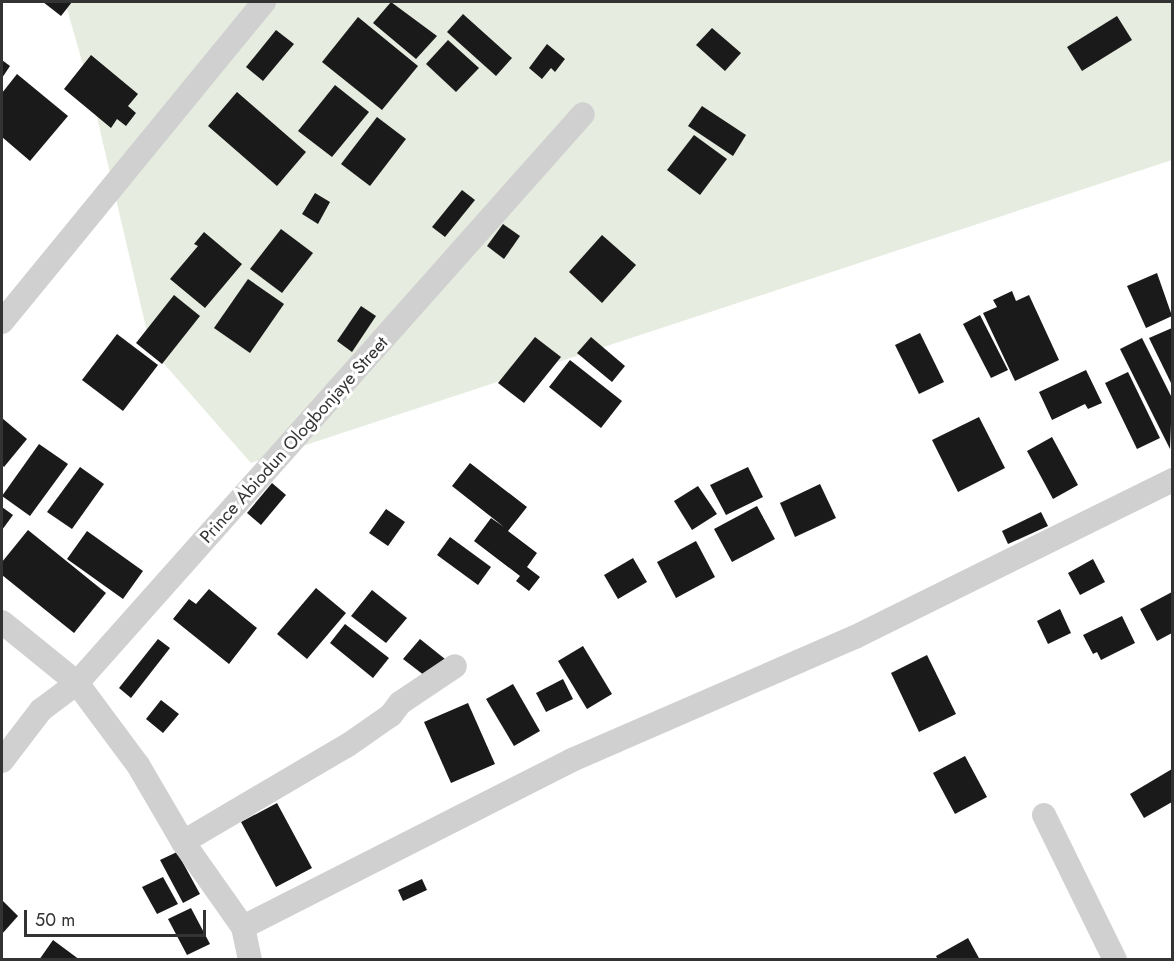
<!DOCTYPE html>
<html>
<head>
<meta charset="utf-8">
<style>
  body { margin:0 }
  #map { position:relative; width:1174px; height:961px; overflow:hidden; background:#fff; font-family:Jost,sans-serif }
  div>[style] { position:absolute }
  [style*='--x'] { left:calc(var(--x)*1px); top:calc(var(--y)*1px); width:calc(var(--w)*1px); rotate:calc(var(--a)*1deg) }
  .green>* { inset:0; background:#e6ecdf }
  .building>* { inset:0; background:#1a1a1a }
  .minor>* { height:24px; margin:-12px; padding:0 12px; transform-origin:12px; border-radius:12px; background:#d0d0d0 }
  span { translate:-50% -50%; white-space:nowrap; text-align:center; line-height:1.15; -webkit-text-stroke:6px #fff; paint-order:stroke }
  .street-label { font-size:18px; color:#333 }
  .frame { position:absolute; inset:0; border:3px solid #333; pointer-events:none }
  .scale { position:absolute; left:24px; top:910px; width:182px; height:27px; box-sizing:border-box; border:3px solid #333; border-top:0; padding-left:8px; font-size:18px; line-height:21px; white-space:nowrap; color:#333; -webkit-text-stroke:4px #fff; paint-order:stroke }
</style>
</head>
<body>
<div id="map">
  <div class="green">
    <i style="clip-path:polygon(65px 2px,1172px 2px,1172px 160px,251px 463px,151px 349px,92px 96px)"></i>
  </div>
  <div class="building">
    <i style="clip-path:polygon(43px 2px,72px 2px,61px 16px)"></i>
    <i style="clip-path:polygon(391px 2px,437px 36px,416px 59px,373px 23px)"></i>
    <i style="clip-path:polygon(463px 14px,512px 58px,496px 76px,447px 32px)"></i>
    <i style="clip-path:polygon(1117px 16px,1132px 40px,1082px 71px,1067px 47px)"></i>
    <i style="clip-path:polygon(358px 17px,418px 66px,382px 110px,322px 62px)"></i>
    <i style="clip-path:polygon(712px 28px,741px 53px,725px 71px,696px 45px)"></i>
    <i style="clip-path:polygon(276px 30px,294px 44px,263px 81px,246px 67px)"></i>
    <i style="clip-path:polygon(448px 40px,479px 68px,456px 92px,426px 64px)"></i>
    <i style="clip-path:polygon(547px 44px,565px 59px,555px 72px,551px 68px,542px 79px,529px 68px)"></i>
    <i style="clip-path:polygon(91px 55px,138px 94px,128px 106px,136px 113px,126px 126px,117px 119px,111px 128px,64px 89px)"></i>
    <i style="clip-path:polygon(2px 60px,10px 66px,2px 78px)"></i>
    <i style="clip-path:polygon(17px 74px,68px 116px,30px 161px,2px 137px,2px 93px)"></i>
    <i style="clip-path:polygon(335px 85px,369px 112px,332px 157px,298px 131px)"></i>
    <i style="clip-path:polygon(237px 92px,306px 152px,277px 186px,208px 126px)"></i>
    <i style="clip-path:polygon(702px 106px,746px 135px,733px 156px,688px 126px)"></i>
    <i style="clip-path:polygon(377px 117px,406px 139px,370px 186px,341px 164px)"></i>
    <i style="clip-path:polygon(694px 135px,727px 159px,700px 195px,667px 170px)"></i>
    <i style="clip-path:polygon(462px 190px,475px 200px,445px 237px,432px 227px)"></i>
    <i style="clip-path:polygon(315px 193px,330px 202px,318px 224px,302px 214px)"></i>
    <i style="clip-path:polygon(503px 224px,520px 236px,504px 259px,487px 246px)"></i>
    <i style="clip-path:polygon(281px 229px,313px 253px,282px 293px,250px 269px)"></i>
    <i style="clip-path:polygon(204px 232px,242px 264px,205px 308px,170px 279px,198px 246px,194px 244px)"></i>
    <i style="clip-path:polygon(602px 235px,636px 265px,602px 303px,569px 272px)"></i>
    <i style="clip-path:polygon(1157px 273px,1172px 316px,1146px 328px,1127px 286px)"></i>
    <i style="clip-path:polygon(248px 279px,284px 304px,250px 353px,214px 328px)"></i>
    <i style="clip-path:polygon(1012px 291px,1016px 301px,1029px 295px,1059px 360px,1015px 381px,983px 313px,997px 307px,993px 300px)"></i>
    <i style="clip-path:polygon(174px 295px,200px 316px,162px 364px,136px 343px)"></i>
    <i style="clip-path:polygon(361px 306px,376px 316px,352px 352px,337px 341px)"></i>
    <i style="clip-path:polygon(980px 315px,1008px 370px,991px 378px,963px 324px)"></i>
    <i style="clip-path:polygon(1172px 328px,1172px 385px,1149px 338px)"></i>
    <i style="clip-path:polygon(920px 333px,944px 382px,919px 394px,895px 345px)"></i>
    <i style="clip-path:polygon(117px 334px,158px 365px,123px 411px,82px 380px)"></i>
    <i style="clip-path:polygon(535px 337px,561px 357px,524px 403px,498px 383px)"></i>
    <i style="clip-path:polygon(591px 337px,625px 366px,612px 382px,577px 353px)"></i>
    <i style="clip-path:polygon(1142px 338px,1172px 398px,1170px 449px,1120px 349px)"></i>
    <i style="clip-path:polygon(570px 360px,622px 401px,601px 428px,549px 387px)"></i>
    <i style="clip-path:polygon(1086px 370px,1102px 403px,1088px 409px,1085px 404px,1052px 420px,1039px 392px)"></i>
    <i style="clip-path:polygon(1128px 372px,1160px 438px,1137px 449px,1105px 383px)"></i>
    <i style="clip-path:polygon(979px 417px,1005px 468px,958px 492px,932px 440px)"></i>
    <i style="clip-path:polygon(2px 418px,27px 439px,4px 467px,2px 465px)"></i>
    <i style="clip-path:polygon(1052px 437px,1078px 485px,1053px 499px,1027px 451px)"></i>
    <i style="clip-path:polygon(39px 444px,68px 464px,30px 516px,2px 496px)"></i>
    <i style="clip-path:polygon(470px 463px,527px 507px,508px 531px,537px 553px,527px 567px,540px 577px,529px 591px,516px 581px,520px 576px,474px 541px,491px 518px,504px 527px,452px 486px)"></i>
    <i style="clip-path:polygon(80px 467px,104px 484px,72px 529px,47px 512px)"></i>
    <i style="clip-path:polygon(748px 467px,763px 497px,726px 515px,710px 485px)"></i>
    <i style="clip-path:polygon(272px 483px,286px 495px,261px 525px,247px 513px)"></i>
    <i style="clip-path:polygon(820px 484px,836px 518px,795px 537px,780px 503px)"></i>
    <i style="clip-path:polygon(698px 486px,717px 514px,692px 530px,674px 501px)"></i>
    <i style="clip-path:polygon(757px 506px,775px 539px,732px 562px,714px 529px)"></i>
    <i style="clip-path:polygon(2px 507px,13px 515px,2px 530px)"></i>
    <i style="clip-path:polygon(386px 509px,405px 522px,388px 546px,369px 533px)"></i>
    <i style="clip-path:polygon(1041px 512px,1048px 526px,1008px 544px,1002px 531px)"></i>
    <i style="clip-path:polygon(28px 530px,106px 593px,74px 633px,2px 575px,2px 562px)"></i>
    <i style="clip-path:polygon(87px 531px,143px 571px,123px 599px,67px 559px)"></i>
    <i style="clip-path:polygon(450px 537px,491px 567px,478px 585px,437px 555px)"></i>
    <i style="clip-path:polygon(696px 541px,715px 577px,676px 598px,657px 562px)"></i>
    <i style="clip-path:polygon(633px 558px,647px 582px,618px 599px,604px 575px)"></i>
    <i style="clip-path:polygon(1093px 559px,1105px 582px,1080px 595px,1068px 573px)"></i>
    <i style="clip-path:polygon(316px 588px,346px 613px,307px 659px,277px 634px)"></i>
    <i style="clip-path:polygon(209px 589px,257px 628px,229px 664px,173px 619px,189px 599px,196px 604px)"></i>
    <i style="clip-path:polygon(372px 590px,407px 618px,386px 643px,351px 616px)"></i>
    <i style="clip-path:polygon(1172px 592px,1172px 633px,1157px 641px,1140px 609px)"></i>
    <i style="clip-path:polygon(1060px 609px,1071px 633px,1048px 644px,1037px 621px)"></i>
    <i style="clip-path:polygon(1122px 616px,1135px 643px,1101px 660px,1097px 652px,1093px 654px,1083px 635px)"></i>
    <i style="clip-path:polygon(345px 624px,389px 658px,373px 678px,330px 643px)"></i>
    <i style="clip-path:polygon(158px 639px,170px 648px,131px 698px,119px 688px)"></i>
    <i style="clip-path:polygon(420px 639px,445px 659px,429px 679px,403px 659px)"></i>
    <i style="clip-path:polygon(583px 646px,612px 694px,587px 709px,558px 661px)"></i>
    <i style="clip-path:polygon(927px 655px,956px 714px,919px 732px,891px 673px)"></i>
    <i style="clip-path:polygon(563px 679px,573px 699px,546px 712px,536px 693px)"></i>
    <i style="clip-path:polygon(513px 684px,540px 731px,514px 746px,486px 699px)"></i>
    <i style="clip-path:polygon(161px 700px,179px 714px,163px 733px,146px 719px)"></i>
    <i style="clip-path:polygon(468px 703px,495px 764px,451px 783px,424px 722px)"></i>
    <i style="clip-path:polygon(965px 756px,987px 797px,955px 814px,933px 773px)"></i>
    <i style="clip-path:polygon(1172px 769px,1172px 802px,1144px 818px,1130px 794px)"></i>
    <i style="clip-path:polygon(277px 803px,312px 868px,276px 887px,241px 822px)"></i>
    <i style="clip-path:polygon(177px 852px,200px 894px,183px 903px,160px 860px)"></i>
    <i style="clip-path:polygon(163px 877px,178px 904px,157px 914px,142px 887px)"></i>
    <i style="clip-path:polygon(422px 879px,427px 890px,403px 901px,398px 890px)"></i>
    <i style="clip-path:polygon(2px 900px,18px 916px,2px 934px)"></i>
    <i style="clip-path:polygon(191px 908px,210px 944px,187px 955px,168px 919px)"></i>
    <i style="clip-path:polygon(968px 938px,980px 960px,938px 960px,936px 956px)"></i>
    <i style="clip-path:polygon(53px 940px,80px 960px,39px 960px)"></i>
  </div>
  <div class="minor">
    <i style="--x:2;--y:322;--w:414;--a:-50.7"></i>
    <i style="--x:2;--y:622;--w:97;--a:39.1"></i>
    <i style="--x:77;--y:683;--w:102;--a:53.4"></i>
    <i style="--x:138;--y:765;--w:89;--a:59.7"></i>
    <i style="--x:183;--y:842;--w:104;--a:54.8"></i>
    <i style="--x:243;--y:927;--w:34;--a:78"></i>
    <i style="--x:2;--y:761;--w:64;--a:-52.6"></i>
    <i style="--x:41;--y:710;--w:45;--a:-36.9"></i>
    <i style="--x:77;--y:683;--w:761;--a:-48.35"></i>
    <i style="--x:1044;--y:815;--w:161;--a:63.9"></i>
    <i style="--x:183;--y:842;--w:191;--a:-30.5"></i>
    <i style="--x:348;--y:745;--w:52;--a:-34.9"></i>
    <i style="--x:391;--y:715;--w:15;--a:-53"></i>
    <i style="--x:400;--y:703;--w:66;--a:-33.9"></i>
    <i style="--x:243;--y:927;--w:369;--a:-26.9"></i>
    <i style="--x:572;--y:760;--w:309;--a:-23.5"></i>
    <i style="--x:855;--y:637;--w:354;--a:-26.3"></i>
  </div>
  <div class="street-label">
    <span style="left:294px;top:440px;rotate:-48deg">Prince Abiodun Ologbonjaye Street</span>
  </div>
  <div class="frame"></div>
  <div class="scale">50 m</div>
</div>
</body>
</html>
